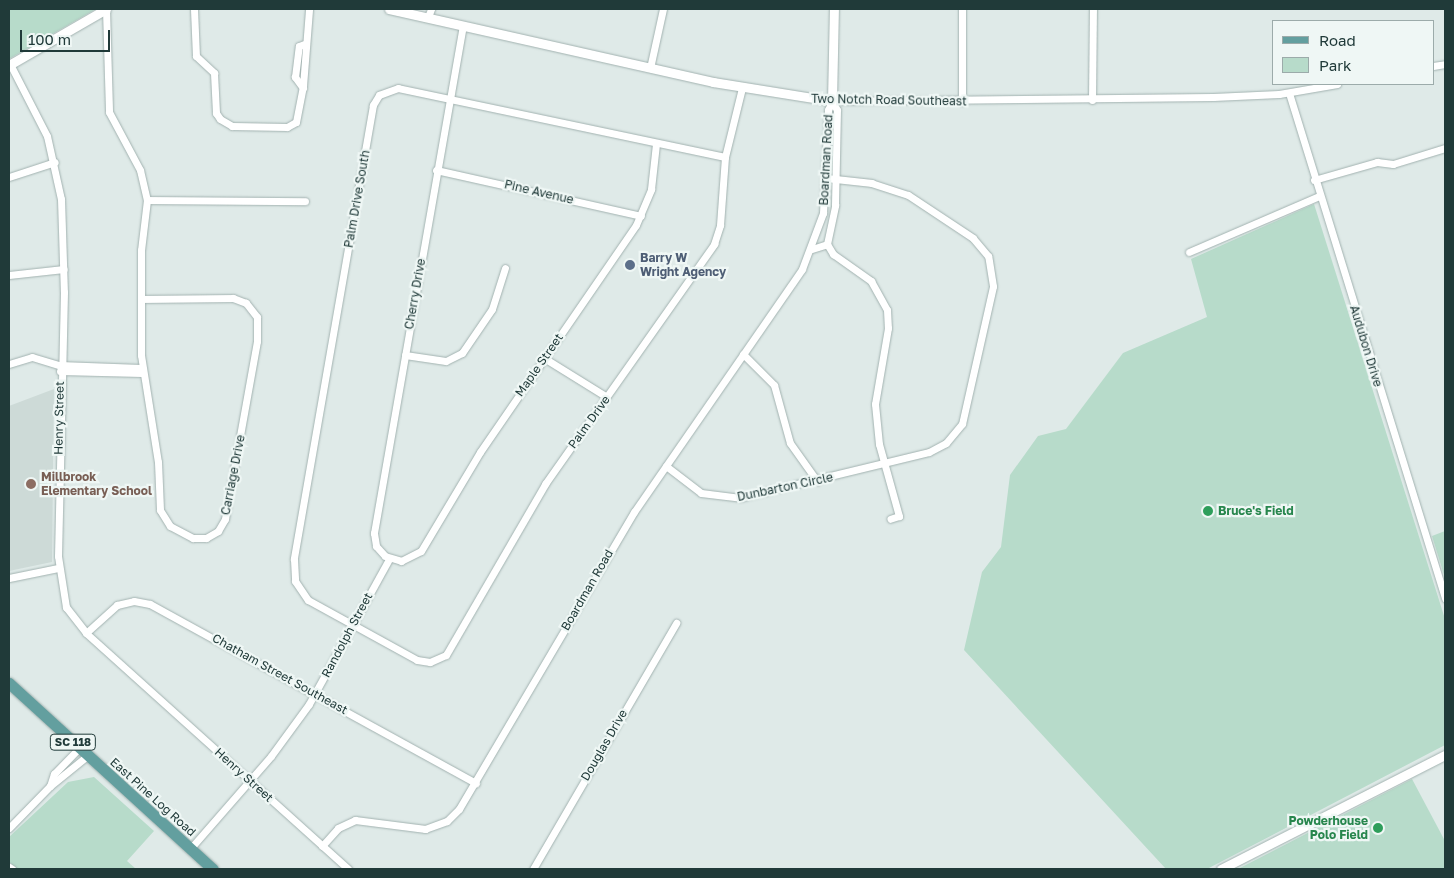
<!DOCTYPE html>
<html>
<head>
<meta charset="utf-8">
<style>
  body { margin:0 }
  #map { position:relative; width:1454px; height:878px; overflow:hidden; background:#dfeae8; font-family:"Golos Text",sans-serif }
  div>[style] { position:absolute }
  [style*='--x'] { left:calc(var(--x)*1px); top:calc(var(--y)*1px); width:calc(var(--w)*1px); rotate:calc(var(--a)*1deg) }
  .built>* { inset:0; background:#cddad7 }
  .green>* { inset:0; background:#b7dbca }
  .roads { filter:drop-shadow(0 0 1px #a2b2b0) drop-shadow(0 0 1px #a2b2b0) }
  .minor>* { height:7px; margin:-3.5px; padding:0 3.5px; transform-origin:3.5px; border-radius:3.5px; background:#fff }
  .tertiary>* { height:9px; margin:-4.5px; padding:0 4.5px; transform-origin:4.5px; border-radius:4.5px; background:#fff }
  .primary>* { height:11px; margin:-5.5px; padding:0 5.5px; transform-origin:5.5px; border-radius:5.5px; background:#639f9f }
  .dots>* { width:14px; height:14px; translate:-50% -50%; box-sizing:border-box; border:2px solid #eff7f5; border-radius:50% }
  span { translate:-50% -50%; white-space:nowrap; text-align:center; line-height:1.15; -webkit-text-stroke:4.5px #eff7f5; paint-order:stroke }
  .shield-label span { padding:1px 4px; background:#eff7f5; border:1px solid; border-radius:4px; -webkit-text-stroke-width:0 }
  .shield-label { font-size:11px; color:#203a39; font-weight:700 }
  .street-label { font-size:12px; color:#203a39 }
  .service-label { font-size:12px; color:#4e5e75; font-weight:700 }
  .left { translate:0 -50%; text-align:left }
  .education-label { font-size:12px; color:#785e54; font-weight:700 }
  .leisure-label { font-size:12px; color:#27864d; font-weight:700 }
  .right { translate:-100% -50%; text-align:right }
  .frame { position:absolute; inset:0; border:10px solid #203a39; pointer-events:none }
  .legend { position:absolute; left:1272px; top:20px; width:162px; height:65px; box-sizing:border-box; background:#eff7f5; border:1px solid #9cabaa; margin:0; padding:6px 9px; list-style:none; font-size:15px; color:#203a39 }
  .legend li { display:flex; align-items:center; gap:10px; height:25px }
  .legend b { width:25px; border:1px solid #9cabaa }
  .scale { position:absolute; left:20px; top:30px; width:90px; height:22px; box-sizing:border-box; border:2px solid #203a39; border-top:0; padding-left:6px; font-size:15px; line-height:18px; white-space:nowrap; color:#203a39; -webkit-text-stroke:4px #eff7f5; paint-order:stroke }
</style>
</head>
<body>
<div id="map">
  <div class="built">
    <i style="clip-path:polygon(54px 389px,52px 562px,9px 571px,9px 406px)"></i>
  </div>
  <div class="green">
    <i style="clip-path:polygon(9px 9px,96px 9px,9px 59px)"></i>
    <i style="clip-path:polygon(1314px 204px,1445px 619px,1445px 745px,1207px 869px,1166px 869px,964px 650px,982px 572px,1001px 547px,1010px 475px,1038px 436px,1066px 429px,1123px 353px,1207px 317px,1191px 259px)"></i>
    <i style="clip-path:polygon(1445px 531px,1445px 578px,1432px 536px)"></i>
    <i style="clip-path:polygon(94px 777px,154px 831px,127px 861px,136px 869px,17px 869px,9px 862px,9px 837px,68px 782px)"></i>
    <i style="clip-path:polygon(1412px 779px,1445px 841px,1445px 869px,1238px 869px)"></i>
  </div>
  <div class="roads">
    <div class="minor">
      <i style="--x:106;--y:9;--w:103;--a:88.3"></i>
      <i style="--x:109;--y:112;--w:66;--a:61.9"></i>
      <i style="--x:140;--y:170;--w:31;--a:77"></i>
      <i style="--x:147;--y:200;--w:50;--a:96.8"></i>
      <i style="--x:141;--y:250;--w:105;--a:90"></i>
      <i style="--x:141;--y:355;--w:108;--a:81"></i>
      <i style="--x:158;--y:462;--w:48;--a:87.6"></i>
      <i style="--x:160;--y:510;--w:19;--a:58"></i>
      <i style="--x:170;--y:526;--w:26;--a:28"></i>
      <i style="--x:193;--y:538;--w:13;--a:0"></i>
      <i style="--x:206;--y:538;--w:14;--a:-30"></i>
      <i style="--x:218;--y:531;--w:14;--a:-60"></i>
      <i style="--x:225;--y:519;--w:181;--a:-79.8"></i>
      <i style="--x:257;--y:341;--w:24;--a:-90"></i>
      <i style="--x:257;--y:317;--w:18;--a:-128"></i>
      <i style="--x:246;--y:303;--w:14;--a:-159"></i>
      <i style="--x:233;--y:298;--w:91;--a:179.4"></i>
      <i style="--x:194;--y:9;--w:47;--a:87.6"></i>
      <i style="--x:196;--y:56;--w:25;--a:43"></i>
      <i style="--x:214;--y:73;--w:40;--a:87.1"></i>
      <i style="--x:216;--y:113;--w:7;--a:56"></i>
      <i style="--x:220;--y:119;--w:14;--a:30"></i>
      <i style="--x:232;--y:126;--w:55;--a:1"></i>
      <i style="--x:287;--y:127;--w:10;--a:-29"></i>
      <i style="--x:296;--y:122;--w:37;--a:-79"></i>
      <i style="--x:303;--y:86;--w:77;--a:-85.5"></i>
      <i style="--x:428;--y:17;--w:9;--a:-69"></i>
      <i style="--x:463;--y:25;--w:516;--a:99.94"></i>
      <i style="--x:374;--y:533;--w:13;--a:81"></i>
      <i style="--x:376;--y:546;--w:13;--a:48"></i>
      <i style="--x:385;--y:556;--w:17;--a:17"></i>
      <i style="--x:401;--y:561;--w:22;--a:-27"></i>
      <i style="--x:421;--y:551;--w:115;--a:-59.2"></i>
      <i style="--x:480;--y:452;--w:275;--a:-55.5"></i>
      <i style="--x:636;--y:225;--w:39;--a:-67"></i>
      <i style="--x:651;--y:189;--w:45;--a:-83.7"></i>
      <i style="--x:10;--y:64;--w:81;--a:62.8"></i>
      <i style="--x:47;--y:136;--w:65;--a:77.5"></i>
      <i style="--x:61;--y:199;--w:93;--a:88.2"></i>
      <i style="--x:64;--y:292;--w:264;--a:91.3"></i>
      <i style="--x:58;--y:556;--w:52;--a:81.1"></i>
      <i style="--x:66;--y:607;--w:33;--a:52"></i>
      <i style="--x:86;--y:633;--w:353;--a:42"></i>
      <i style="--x:1433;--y:66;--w:12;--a:-9"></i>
      <i style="--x:650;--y:68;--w:60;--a:-77.6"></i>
      <i style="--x:303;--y:88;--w:14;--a:-126"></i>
      <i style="--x:295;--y:77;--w:31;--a:-83"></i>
      <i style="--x:299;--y:46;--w:5;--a:-22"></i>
      <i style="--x:1289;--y:93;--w:529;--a:72.83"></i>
      <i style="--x:1092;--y:100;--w:91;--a:-89.4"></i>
      <i style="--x:832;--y:101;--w:381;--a:-0.6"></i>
      <i style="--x:1213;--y:97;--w:66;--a:-2.6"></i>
      <i style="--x:1279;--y:94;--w:59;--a:-9.8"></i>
      <i style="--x:962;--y:102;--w:93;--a:-90"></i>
      <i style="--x:725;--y:157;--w:334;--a:-168.1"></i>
      <i style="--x:398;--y:88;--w:20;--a:160"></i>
      <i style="--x:379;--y:95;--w:12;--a:121"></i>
      <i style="--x:373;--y:105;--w:461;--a:99.9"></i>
      <i style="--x:294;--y:559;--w:22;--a:87"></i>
      <i style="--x:295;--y:581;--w:23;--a:56"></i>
      <i style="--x:308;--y:600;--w:124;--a:28.8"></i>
      <i style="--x:417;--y:660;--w:13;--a:9"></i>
      <i style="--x:430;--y:662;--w:17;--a:-24"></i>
      <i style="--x:446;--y:655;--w:198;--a:-59.9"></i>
      <i style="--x:545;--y:484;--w:294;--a:-54.8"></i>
      <i style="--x:714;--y:244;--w:20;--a:-72"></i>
      <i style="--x:720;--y:225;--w:68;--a:-85.8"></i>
      <i style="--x:725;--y:157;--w:71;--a:-76.2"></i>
      <i style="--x:436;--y:170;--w:210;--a:12.6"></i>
      <i style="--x:9;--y:177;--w:48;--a:-18.1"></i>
      <i style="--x:1314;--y:180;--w:66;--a:-15.9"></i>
      <i style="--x:1377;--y:162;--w:16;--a:7"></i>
      <i style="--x:1393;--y:164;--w:54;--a:-17.1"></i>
      <i style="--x:147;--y:200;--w:158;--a:0.4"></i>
      <i style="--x:827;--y:244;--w:12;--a:59"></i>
      <i style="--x:833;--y:254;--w:47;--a:35.4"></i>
      <i style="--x:871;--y:281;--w:33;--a:61"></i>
      <i style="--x:887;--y:310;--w:18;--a:87"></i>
      <i style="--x:888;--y:328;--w:77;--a:99.7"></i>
      <i style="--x:875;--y:404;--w:40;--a:84.3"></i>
      <i style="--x:879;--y:444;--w:75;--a:74.5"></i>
      <i style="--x:899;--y:516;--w:9;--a:162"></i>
      <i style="--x:812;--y:249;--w:16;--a:-18"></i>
      <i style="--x:827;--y:244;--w:40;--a:-78"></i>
      <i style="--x:835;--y:205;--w:95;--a:-88.8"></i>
      <i style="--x:837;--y:110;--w:10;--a:-119"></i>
      <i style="--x:1189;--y:252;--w:142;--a:-23.3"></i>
      <i style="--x:9;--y:275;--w:55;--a:-6.2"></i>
      <i style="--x:743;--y:354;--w:44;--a:45"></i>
      <i style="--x:774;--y:385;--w:60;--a:74.6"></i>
      <i style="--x:790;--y:443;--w:47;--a:54.6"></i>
      <i style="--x:405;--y:355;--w:41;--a:8.3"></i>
      <i style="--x:446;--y:361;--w:18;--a:-27"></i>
      <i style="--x:462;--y:353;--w:53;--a:-55.7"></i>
      <i style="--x:492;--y:309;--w:43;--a:-72.4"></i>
      <i style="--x:544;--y:358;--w:74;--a:31.8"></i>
      <i style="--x:9;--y:364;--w:24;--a:-17"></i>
      <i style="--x:32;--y:357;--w:28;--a:17"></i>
      <i style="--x:59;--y:365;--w:82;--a:2.1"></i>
      <i style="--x:60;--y:371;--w:82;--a:1.4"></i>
      <i style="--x:666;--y:466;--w:44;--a:37.6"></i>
      <i style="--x:701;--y:493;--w:38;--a:7"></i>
      <i style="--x:739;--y:498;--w:195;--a:-13.6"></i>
      <i style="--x:929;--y:452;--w:19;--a:-28"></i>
      <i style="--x:946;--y:443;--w:25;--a:-50"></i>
      <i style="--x:962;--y:424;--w:141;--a:-77.3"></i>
      <i style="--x:993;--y:286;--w:30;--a:-99"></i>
      <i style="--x:988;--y:256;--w:23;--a:-130"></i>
      <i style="--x:973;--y:238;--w:78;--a:-146.5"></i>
      <i style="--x:908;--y:195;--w:38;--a:-162"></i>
      <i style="--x:872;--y:183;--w:46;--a:-173.8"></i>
      <i style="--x:9;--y:578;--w:50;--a:-11.5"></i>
      <i style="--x:86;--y:633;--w:42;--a:-42.1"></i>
      <i style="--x:117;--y:605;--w:17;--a:-13"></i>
      <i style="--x:134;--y:601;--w:16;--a:11"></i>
      <i style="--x:150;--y:604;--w:372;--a:28.8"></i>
      <i style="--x:50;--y:786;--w:13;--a:-72"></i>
      <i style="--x:54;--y:774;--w:36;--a:-46"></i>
      <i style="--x:9;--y:828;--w:59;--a:-45.7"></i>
      <i style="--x:50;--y:786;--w:48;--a:-39"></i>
      <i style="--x:322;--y:846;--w:24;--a:-48"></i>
      <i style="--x:338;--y:828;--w:19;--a:-25"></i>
      <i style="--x:355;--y:820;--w:71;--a:7.3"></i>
      <i style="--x:425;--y:829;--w:23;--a:-20"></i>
      <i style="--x:447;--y:821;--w:17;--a:-45"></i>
      <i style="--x:459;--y:809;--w:345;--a:-59.5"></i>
      <i style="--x:634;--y:512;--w:295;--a:-55.3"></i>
      <i style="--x:802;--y:269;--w:60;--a:-69.4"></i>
      <i style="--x:823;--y:213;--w:103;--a:-87.2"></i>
      <i style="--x:828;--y:110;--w:10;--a:-66"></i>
      <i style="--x:190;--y:849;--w:123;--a:-48.9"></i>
      <i style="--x:271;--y:756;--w:64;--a:-53.8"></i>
      <i style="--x:309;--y:704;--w:166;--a:-61.1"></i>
      <i style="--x:9;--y:867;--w:4;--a:34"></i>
      <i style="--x:533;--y:869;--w:285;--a:-59.8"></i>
    </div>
    <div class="tertiary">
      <i style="--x:389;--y:9;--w:332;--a:12.7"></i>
      <i style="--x:713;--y:82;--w:121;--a:9.1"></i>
      <i style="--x:832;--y:101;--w:92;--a:-88.8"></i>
      <i style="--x:9;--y:65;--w:112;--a:-30"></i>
      <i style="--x:1221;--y:869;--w:251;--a:-27"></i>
    </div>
    <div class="primary">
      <i style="--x:9;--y:683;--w:276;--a:42.4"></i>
    </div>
  </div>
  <div class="dots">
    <i style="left:630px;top:265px;background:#5c6f8a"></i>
    <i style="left:31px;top:484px;background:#8d6e63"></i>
    <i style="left:1208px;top:511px;background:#2e9e5b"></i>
    <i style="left:1378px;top:828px;background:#2e9e5b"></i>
  </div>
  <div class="shield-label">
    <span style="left:73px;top:742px">SC 118</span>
  </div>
  <div class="street-label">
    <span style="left:889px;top:100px;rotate:1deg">Two Notch Road Southeast</span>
    <span style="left:826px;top:160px;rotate:-87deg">Boardman Road</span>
    <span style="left:539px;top:192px;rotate:13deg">Pine Avenue</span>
    <span style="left:357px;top:199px;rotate:-80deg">Palm Drive South</span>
    <span style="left:415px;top:294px;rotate:-80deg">Cherry Drive</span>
    <span style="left:1366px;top:346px;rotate:73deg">Audubon Drive</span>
    <span style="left:539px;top:365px;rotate:-55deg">Maple Street</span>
    <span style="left:59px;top:418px;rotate:-89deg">Henry Street</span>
    <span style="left:589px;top:422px;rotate:-54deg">Palm Drive</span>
    <span style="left:233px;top:475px;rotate:-79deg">Carriage Drive</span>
    <span style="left:785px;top:487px;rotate:-12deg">Dunbarton Circle</span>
    <span style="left:587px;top:590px;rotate:-60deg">Boardman Road</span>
    <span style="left:347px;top:635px;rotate:-62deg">Randolph Street</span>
    <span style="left:280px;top:674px;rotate:29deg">Chatham Street Southeast</span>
    <span style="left:604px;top:745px;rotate:-60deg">Douglas Drive</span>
    <span style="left:244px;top:775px;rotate:42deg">Henry Street</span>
    <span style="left:153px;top:797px;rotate:42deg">East Pine Log Road</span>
  </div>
  <div class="service-label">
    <span class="left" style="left:640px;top:265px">Barry W<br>Wright Agency</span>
  </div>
  <div class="education-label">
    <span class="left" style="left:41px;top:484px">Millbrook<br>Elementary School</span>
  </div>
  <div class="leisure-label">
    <span class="left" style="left:1218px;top:511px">Bruce's Field</span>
    <span class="right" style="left:1368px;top:828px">Powderhouse<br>Polo Field</span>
  </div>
  <div class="frame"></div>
  <ul class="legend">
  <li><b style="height:6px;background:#639f9f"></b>Road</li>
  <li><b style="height:14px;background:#b7dbca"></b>Park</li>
  </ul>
  <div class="scale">100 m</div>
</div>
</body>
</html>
